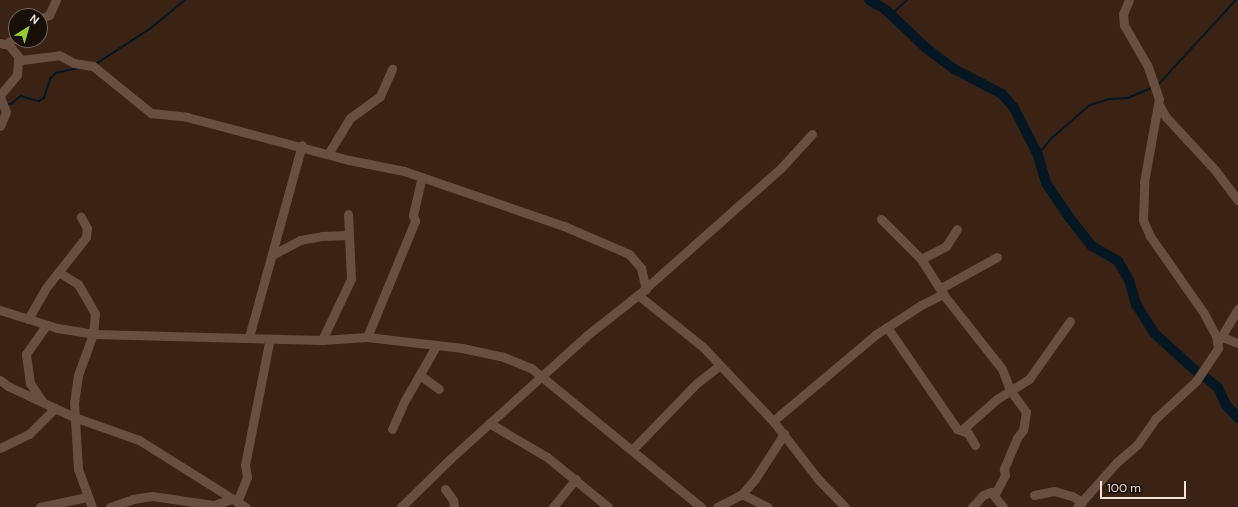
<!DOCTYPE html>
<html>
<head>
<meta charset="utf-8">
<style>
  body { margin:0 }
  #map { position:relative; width:1238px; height:507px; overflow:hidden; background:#3a2215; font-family:"DM Sans",sans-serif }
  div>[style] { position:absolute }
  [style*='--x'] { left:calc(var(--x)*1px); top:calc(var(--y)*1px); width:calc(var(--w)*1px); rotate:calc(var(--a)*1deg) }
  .stream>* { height:1.5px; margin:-0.75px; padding:0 0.75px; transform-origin:0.75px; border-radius:0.75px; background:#041723 }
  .river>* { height:10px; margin:-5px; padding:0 5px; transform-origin:5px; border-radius:5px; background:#041723 }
  .minor>* { height:9px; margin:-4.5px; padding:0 4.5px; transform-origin:4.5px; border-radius:4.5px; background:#694f40 }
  span { translate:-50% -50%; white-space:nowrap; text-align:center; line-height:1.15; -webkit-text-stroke:4px #190f09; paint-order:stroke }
  .north { position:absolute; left:8px; top:8px; width:40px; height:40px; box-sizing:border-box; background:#190f09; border:1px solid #71645d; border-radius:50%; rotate:37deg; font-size:11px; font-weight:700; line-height:16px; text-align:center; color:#f4e3db }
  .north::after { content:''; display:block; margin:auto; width:14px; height:18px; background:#98cb36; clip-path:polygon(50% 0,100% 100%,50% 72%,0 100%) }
  .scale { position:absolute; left:1100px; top:481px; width:86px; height:18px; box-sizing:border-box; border:2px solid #f4e3db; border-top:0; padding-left:5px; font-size:12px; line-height:14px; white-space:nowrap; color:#f4e3db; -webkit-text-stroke:3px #190f09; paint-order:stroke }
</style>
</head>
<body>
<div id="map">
  <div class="stream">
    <i style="--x:891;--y:15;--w:22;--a:-43"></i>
    <i style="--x:96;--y:64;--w:66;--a:-33.2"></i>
    <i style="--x:151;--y:28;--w:44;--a:-39.5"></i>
    <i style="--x:1159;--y:84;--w:114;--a:-47.5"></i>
    <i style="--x:6;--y:104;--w:5;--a:0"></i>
    <i style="--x:11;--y:104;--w:13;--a:-39"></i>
    <i style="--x:21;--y:96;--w:19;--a:16"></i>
    <i style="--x:39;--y:101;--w:6;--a:-31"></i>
    <i style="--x:44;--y:98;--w:20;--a:-72"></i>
    <i style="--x:50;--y:79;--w:8;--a:-45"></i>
    <i style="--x:56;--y:73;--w:22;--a:-13"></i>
    <i style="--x:1038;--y:155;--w:22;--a:-51"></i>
    <i style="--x:1052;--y:138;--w:50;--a:-41"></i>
    <i style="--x:1090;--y:105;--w:21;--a:-17"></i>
    <i style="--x:1110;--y:99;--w:18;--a:-3"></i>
    <i style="--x:1128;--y:98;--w:25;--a:-23"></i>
  </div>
  <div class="river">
    <i style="--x:869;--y:0;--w:20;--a:30"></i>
    <i style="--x:886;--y:10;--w:55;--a:43.5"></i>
    <i style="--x:926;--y:48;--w:35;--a:37"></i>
    <i style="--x:954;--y:69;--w:54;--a:27.5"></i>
    <i style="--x:1002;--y:94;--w:18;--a:49"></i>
    <i style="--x:1014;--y:108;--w:53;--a:62.9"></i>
    <i style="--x:1038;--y:155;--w:29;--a:74"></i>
    <i style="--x:1046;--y:183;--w:41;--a:55.9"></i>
    <i style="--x:1069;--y:217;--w:37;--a:52"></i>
    <i style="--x:1092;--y:246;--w:30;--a:30"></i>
    <i style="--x:1118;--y:261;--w:22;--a:60"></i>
    <i style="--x:1129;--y:280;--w:25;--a:74"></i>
    <i style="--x:1136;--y:304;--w:34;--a:58"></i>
    <i style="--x:1154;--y:333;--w:58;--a:42.2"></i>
    <i style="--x:1205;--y:377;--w:17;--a:40"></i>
    <i style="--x:1218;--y:388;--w:19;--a:65"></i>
    <i style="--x:1226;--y:405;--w:18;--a:47"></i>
  </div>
  <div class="minor">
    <i style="--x:40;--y:19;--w:10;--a:-24"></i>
    <i style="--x:49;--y:15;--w:17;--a:-65"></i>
    <i style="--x:0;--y:43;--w:9;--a:13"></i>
    <i style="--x:9;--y:45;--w:19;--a:51"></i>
    <i style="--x:21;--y:60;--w:38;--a:-7"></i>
    <i style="--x:59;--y:55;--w:17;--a:28"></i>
    <i style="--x:74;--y:63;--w:19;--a:9"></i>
    <i style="--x:93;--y:66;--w:75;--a:39"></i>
    <i style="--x:151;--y:113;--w:36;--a:6"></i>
    <i style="--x:187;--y:117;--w:168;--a:14.9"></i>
    <i style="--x:349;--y:160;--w:56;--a:11.3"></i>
    <i style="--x:404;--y:171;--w:169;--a:19"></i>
    <i style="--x:564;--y:226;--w:71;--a:23.3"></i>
    <i style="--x:629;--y:254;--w:18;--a:49"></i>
    <i style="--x:641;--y:268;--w:22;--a:77"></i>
    <i style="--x:6;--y:44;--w:12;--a:-35"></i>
    <i style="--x:0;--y:95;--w:26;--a:-50"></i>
    <i style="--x:17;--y:75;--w:16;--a:-86"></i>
    <i style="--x:0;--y:97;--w:16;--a:68"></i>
    <i style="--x:6;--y:112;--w:15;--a:113"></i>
    <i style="--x:1159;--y:105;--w:14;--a:60"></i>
    <i style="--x:1166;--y:117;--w:72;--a:47.2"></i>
    <i style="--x:1215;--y:170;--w:38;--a:53"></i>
    <i style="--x:328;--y:154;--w:42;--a:-58.6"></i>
    <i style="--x:350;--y:118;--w:37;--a:-36"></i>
    <i style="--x:380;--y:96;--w:30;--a:-66"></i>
    <i style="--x:881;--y:219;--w:57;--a:45"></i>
    <i style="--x:921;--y:259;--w:41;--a:57.8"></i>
    <i style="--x:943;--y:294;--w:95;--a:51.8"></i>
    <i style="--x:1002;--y:369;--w:22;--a:69"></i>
    <i style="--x:1010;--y:390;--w:27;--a:54"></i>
    <i style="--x:1026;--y:412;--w:18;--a:99"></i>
    <i style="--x:1023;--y:430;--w:10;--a:127"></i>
    <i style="--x:1017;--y:438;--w:34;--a:113"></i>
    <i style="--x:1004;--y:469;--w:6;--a:81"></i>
    <i style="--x:1005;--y:475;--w:21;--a:118"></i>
    <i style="--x:272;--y:255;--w:32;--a:-28"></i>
    <i style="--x:300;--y:240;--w:22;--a:-10"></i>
    <i style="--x:322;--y:236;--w:26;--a:-2"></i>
    <i style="--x:921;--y:259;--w:28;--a:-27"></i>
    <i style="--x:946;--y:246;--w:20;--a:-57"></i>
    <i style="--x:58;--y:272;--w:23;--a:31"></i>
    <i style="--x:78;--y:284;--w:34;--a:60"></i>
    <i style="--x:95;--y:314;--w:20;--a:96"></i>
    <i style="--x:93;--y:334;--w:44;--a:110.1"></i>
    <i style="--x:78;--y:375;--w:27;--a:98"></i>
    <i style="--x:74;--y:402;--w:67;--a:86.6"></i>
    <i style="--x:78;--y:469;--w:40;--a:69.8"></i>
    <i style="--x:941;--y:288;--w:64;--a:-29"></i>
    <i style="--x:638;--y:295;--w:82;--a:38.6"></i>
    <i style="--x:702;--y:346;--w:103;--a:46.6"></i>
    <i style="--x:773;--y:421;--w:75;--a:52.1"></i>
    <i style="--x:819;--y:480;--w:37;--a:46"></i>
    <i style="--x:0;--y:310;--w:60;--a:17.5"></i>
    <i style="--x:57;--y:328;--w:36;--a:9"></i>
    <i style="--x:93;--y:334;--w:229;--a:1.5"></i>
    <i style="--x:322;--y:340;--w:45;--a:-3.8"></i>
    <i style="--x:367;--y:337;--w:96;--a:6.6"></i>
    <i style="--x:462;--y:348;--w:40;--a:12"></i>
    <i style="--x:501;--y:356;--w:32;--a:22"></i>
    <i style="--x:531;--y:368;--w:220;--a:39.3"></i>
    <i style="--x:28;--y:319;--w:34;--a:-60"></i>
    <i style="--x:45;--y:289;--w:66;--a:-51.7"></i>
    <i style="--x:86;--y:237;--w:9;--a:-84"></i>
    <i style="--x:87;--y:228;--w:13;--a:-119"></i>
    <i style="--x:887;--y:327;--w:124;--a:55.5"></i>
    <i style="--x:957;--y:429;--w:12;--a:20"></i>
    <i style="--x:968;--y:433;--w:14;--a:60"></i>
    <i style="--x:249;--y:337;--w:199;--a:-74.6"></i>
    <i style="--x:367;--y:337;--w:126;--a:-67.5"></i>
    <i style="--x:415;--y:221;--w:6;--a:-108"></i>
    <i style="--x:413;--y:215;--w:39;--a:-77"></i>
    <i style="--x:1222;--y:337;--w:17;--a:21"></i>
    <i style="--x:322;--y:340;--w:68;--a:-64.6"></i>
    <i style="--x:351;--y:279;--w:65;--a:-92.6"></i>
    <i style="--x:1218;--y:342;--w:39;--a:-59"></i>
    <i style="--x:421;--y:376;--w:22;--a:36"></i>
    <i style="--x:0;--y:380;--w:10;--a:37"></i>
    <i style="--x:8;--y:386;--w:73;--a:25.2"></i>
    <i style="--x:74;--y:417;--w:69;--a:19.5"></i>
    <i style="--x:139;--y:440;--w:126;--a:32.1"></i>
    <i style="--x:42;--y:401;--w:22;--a:-124"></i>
    <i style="--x:30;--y:383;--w:29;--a:-98"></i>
    <i style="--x:26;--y:354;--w:35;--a:-55"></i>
    <i style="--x:773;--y:421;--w:133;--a:-40.1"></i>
    <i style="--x:875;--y:335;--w:55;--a:-33.1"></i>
    <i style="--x:921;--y:305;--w:25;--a:-27"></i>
    <i style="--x:489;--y:423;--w:67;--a:30.4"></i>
    <i style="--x:547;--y:457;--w:79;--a:39.3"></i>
    <i style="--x:392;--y:429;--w:32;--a:-66"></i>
    <i style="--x:405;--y:400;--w:62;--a:-60.1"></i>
    <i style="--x:963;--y:429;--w:45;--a:-41.4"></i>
    <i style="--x:997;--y:399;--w:38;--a:-32"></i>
    <i style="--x:1029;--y:379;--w:71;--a:-54.7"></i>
    <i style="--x:0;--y:448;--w:32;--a:-26"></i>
    <i style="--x:29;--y:434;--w:37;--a:-45"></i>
    <i style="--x:632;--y:450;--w:93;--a:-45.9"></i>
    <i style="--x:697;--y:383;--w:29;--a:-38"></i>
    <i style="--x:445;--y:489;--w:14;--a:54"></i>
    <i style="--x:453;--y:500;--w:7;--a:82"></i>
    <i style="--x:742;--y:494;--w:20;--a:-49"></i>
    <i style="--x:755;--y:479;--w:54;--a:-57.2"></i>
    <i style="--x:1034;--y:495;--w:20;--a:-11"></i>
    <i style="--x:1054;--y:491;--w:19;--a:16"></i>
    <i style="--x:1072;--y:496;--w:12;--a:31"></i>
    <i style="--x:237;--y:502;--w:27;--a:-68"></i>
    <i style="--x:247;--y:477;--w:12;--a:-99"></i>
    <i style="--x:245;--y:465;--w:129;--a:-78.9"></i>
    <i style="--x:40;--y:507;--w:48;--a:-12"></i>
    <i style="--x:110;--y:507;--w:24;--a:-19"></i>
    <i style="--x:133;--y:499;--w:19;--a:-9"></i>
    <i style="--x:152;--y:496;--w:63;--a:8.3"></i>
    <i style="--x:214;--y:505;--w:18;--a:-19"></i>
    <i style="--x:401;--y:507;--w:69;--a:-44.4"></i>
    <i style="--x:450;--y:459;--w:183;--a:-42.1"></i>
    <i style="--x:586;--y:336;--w:66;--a:-38.3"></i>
    <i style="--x:638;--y:295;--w:191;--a:-41.6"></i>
    <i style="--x:781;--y:168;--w:46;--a:-47.6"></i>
    <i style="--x:553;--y:507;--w:36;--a:-51"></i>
    <i style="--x:717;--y:507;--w:28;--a:-27"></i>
    <i style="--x:742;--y:494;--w:29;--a:27"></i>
    <i style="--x:972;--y:507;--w:16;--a:-47"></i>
    <i style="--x:983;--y:495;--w:9;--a:-21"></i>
    <i style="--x:991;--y:492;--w:19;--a:51"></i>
    <i style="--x:1077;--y:507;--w:59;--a:-48.4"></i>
    <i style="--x:1116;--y:463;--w:28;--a:-41"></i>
    <i style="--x:1137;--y:445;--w:32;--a:-55"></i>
    <i style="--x:1155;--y:419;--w:56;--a:-42.8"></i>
    <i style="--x:1196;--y:381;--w:40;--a:-56"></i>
    <i style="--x:1218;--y:348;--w:12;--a:-99"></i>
    <i style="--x:1216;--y:336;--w:27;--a:-118"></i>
    <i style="--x:1203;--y:312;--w:93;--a:-124.9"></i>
    <i style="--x:1150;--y:236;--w:17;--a:-114"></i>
    <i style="--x:1143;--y:220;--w:38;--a:-88"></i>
    <i style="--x:1144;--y:182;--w:84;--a:-79.8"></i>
    <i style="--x:1159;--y:99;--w:36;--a:-109"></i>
    <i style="--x:1147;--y:65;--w:46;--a:-119.9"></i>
    <i style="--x:1124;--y:25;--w:11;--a:-95"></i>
    <i style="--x:1123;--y:14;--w:15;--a:-67"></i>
  </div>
  <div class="north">N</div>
  <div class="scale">100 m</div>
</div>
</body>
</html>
